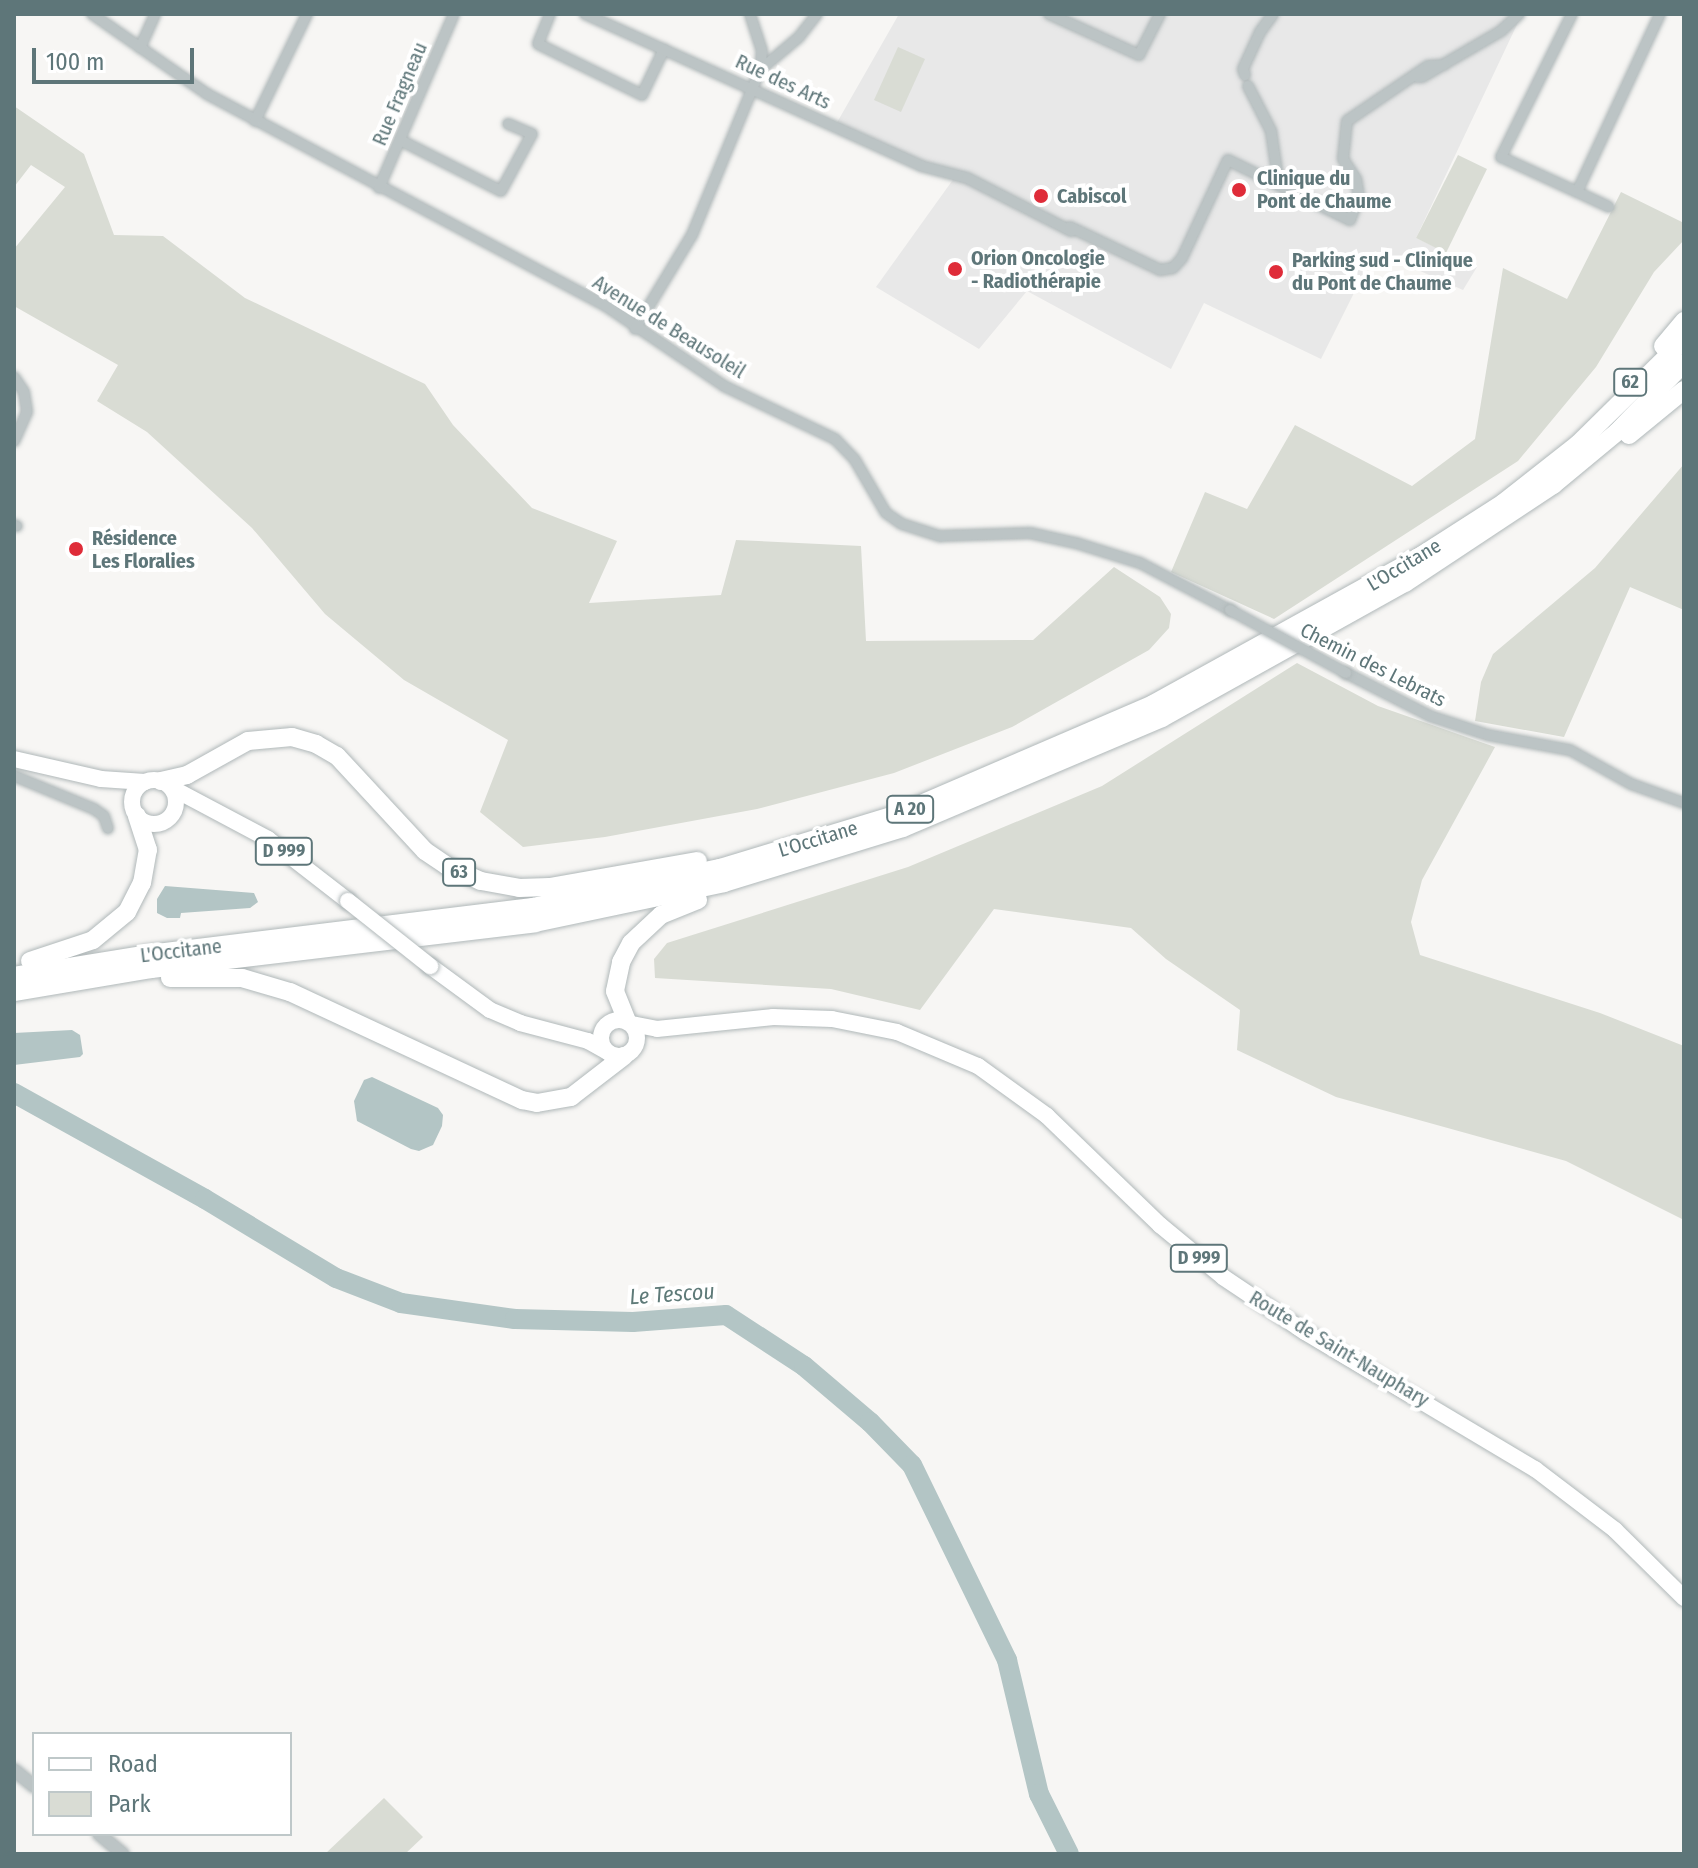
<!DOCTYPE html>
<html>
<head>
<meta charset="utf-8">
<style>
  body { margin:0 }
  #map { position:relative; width:1698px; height:1868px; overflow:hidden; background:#f7f6f4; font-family:"Fira Sans Condensed",sans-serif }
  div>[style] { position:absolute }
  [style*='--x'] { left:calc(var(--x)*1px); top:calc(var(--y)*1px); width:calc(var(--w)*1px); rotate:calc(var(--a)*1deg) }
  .built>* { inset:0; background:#e8e8e8 }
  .green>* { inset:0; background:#d9dcd4 }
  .water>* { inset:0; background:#b3c5c5 }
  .river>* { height:20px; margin:-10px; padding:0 10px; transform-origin:10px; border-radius:10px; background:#b3c5c5 }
  .roads { filter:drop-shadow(0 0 2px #b0b8b9) drop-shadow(0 0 2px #b0b8b9) }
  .minor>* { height:10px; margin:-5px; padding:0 5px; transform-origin:5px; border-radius:5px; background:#bcc4c5 }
  .tertiary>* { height:12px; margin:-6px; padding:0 6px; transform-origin:6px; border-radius:6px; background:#bcc4c5 }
  .primary>* { height:16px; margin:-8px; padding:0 8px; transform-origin:8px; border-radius:8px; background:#fff }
  .primary>.ring { margin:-8px; padding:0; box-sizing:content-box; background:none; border:16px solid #fff; border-radius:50% }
  .motorway>* { height:18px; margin:-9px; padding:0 9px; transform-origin:9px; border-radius:9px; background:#fff }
  .bridges { filter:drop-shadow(0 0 2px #b0b8b9) drop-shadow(0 0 2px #b0b8b9) }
  .minor-bridge>* { height:10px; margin:-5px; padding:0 5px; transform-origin:5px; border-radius:5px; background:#bcc4c5 }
  .primary-bridge>* { height:16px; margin:-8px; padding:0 8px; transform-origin:8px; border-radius:8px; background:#fff }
  .dots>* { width:22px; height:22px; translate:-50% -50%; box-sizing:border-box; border:4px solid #fff; border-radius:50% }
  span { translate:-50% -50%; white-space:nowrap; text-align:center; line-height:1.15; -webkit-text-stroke:8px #fff; paint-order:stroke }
  .shield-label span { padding:2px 6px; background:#fff; border:2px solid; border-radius:6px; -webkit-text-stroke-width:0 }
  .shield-label { font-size:18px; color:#5e7679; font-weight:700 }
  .street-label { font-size:20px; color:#5e7679 }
  .poi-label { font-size:20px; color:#5e7679; font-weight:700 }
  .left { translate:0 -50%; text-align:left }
  .water-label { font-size:22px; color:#5e7a78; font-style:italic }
  .frame { position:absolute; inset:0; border:16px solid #5e7679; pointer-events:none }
  .legend { position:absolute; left:32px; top:1732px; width:260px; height:104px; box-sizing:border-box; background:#fff; border:2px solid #bfc8c9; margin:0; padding:10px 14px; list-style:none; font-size:24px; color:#5e7679 }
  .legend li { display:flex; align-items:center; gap:16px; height:40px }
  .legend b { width:40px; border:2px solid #bfc8c9 }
  .scale { position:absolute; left:32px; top:48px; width:162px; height:36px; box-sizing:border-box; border:4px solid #5e7679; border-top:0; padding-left:10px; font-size:24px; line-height:28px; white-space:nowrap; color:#5e7679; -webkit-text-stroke:6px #fff; paint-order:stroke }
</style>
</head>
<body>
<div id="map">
  <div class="built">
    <i style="clip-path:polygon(899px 14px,1522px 14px,1416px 238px,1477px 267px,1463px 290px,1375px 251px,1321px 359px,1204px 303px,1171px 369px,1027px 291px,979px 349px,876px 287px,957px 174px,921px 166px,835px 126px)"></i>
  </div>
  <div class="green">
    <i style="clip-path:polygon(898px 47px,925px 59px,901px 112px,874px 100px)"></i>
    <i style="clip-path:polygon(14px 106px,84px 154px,114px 235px,163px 236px,245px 298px,425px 384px,453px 425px,532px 508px,617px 541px,589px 603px,721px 595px,736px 540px,861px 546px,866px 641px,1033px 640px,1114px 567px,1160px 597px,1171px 614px,1169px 628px,1149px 650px,1012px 727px,894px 773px,757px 809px,605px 837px,523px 847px,480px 812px,508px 740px,404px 680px,325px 614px,252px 528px,147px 432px,97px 401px,118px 365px,14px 306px,14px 249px,65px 187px,31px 165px,14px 187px)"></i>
    <i style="clip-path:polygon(1458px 155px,1487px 169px,1446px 253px,1416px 238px)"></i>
    <i style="clip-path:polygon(1621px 192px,1684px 223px,1684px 240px,1654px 272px,1596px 367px,1518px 461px,1274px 619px,1171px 572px,1205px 492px,1247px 509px,1295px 425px,1412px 486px,1475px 439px,1503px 268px,1567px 299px)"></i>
    <i style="clip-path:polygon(1684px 464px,1684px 610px,1630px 587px,1564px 737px,1475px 721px,1481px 682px,1493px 654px,1595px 568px)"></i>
    <i style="clip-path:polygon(1297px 663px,1378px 706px,1495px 747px,1422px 880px,1411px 922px,1420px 955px,1600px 1013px,1684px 1046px,1684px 1220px,1566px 1161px,1336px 1097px,1237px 1050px,1240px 1010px,1166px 959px,1131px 928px,994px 909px,920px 1010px,831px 989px,655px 978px,654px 959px,667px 943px,908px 867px,1102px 786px)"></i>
    <i style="clip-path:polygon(384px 1798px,423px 1837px,405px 1854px,325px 1854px)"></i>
  </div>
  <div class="water">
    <i style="clip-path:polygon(165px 886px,254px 893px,258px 902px,250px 908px,181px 913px,180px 918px,167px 918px,157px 913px,157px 899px)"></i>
    <i style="clip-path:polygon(72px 1030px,80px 1035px,83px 1054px,80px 1057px,14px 1065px,14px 1033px)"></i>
    <i style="clip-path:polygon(372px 1077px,438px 1108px,443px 1115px,442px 1126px,433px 1145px,419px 1151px,411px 1149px,357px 1121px,354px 1101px,364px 1080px)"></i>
  </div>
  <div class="river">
    <i style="--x:14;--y:1093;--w:218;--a:29"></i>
    <i style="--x:205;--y:1199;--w:153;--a:31.1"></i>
    <i style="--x:336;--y:1278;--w:70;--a:21"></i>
    <i style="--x:401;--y:1303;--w:115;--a:8"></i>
    <i style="--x:515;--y:1319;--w:118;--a:1.5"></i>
    <i style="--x:633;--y:1322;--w:93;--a:-4.3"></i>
    <i style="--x:726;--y:1315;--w:93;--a:33.2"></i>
    <i style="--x:804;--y:1366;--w:87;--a:40.3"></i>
    <i style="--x:870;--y:1422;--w:60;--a:45.7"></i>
    <i style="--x:912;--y:1465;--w:217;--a:64"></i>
    <i style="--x:1007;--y:1660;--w:138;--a:76.6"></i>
    <i style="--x:1039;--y:1794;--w:67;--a:63.4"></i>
  </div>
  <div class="roads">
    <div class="minor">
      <i style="--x:92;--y:14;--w:140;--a:34.8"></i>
      <i style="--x:207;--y:94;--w:452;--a:28"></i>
      <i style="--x:606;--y:306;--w:143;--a:34.1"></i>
      <i style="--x:724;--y:386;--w:123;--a:25.5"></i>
      <i style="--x:835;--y:439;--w:29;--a:46"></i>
      <i style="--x:855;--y:460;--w:61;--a:59.7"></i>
      <i style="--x:886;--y:513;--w:19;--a:35"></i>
      <i style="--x:902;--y:524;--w:40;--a:18"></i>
      <i style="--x:940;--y:536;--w:90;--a:-1.9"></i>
      <i style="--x:1030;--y:533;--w:47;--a:12.3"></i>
      <i style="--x:1076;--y:543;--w:67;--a:17.4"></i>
      <i style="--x:1140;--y:563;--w:102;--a:27.6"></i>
      <i style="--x:550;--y:14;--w:32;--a:112"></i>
      <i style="--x:538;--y:44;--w:116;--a:26.1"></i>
      <i style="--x:642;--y:95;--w:51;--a:-64.4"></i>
      <i style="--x:585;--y:14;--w:369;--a:24.3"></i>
      <i style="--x:921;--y:166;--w:48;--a:14.6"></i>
      <i style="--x:967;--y:178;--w:117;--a:27"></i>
      <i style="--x:750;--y:14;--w:39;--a:72"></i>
      <i style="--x:762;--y:51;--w:19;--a:96"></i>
      <i style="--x:1049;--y:14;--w:99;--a:24.5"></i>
      <i style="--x:1139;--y:55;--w:46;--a:-62.9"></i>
      <i style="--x:1572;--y:14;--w:160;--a:116.4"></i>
      <i style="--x:1501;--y:157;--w:84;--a:24.7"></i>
      <i style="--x:1577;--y:192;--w:196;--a:-65"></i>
      <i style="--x:140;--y:48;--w:37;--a:-66"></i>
      <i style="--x:1245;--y:75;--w:6;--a:-108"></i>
      <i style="--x:1243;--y:69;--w:41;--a:-65.3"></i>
      <i style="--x:1260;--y:32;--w:22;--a:-54"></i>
      <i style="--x:1417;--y:77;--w:5;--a:0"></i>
      <i style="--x:1422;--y:77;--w:91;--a:-30.2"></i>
      <i style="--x:1501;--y:31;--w:25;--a:-43"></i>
      <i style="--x:1248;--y:86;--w:51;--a:62.9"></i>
      <i style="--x:1271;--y:131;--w:55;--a:81.6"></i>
      <i style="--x:255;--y:121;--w:119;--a:-64.1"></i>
      <i style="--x:400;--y:140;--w:113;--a:26.8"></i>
      <i style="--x:501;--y:191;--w:65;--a:-61.5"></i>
      <i style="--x:532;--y:134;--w:26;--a:-157"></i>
      <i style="--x:379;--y:188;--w:189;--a:-66.7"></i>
      <i style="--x:1577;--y:192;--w:35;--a:25"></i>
      <i style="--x:1070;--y:227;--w:100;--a:25.5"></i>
      <i style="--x:1160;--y:270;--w:13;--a:-9"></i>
      <i style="--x:1173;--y:268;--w:13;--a:-48"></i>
      <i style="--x:1182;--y:258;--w:108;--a:-64.9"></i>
      <i style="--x:1228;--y:160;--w:136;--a:26.2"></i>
      <i style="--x:1350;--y:220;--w:25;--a:-69"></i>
      <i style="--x:1359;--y:197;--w:18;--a:-99"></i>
      <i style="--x:1356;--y:179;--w:24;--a:-123"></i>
      <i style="--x:1343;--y:159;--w:38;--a:-84"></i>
      <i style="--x:1347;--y:121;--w:98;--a:-34.2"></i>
      <i style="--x:1428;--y:66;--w:16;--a:-4"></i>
      <i style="--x:635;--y:329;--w:110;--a:-58.8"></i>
      <i style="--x:692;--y:235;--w:178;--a:-67.6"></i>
      <i style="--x:760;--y:70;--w:51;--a:-40.2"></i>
      <i style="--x:799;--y:37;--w:29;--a:-52"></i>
      <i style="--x:14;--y:377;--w:18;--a:56"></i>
      <i style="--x:24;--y:392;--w:20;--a:81"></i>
      <i style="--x:27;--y:412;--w:32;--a:114"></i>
      <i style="--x:14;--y:525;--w:3;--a:18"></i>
      <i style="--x:1346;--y:673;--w:94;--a:27.1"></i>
      <i style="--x:1430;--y:716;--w:61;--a:18.1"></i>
      <i style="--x:1488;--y:735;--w:83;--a:10.4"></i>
      <i style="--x:1570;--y:750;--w:70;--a:29.1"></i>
      <i style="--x:1631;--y:784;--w:56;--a:19.7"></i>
      <i style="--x:14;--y:776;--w:87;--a:22.4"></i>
      <i style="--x:94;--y:809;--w:12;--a:35"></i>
      <i style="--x:104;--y:816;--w:13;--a:72"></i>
    </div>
    <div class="tertiary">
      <i style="--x:14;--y:1770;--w:26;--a:39"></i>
      <i style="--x:99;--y:1834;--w:31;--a:40"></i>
    </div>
    <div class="primary">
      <i style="--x:14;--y:759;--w:89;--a:12.9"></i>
      <i style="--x:101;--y:779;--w:44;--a:3.9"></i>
      <i class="ring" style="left:132px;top:780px;width:28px;height:28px"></i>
      <i style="--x:172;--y:788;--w:109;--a:28"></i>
      <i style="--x:268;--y:839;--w:101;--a:37.8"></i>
      <i style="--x:430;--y:966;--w:74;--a:36.3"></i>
      <i style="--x:490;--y:1010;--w:33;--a:23"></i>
      <i style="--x:520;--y:1023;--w:70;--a:14.8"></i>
      <i style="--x:588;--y:1041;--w:21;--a:29"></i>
      <i class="ring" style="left:601px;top:1020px;width:20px;height:20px"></i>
      <i style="--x:632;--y:1024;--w:25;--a:11"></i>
      <i style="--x:657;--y:1029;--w:117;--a:-5.9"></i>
      <i style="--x:773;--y:1017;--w:59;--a:1.9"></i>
      <i style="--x:832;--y:1019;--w:66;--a:11.3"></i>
      <i style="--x:897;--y:1032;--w:88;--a:22.8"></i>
      <i style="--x:978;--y:1066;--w:85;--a:35.9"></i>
      <i style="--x:1047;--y:1116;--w:157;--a:44"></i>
      <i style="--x:1160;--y:1225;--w:82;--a:39.5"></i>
      <i style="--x:1223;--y:1277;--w:99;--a:33.9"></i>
      <i style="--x:1305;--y:1332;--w:268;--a:30.8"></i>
      <i style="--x:1535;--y:1469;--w:101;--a:37.3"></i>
      <i style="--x:1615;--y:1530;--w:97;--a:44.6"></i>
    </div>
    <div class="motorway">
      <i style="--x:1663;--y:346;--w:33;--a:-50"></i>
      <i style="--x:1629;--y:435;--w:71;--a:-39.3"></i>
      <i style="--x:161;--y:781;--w:27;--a:-13"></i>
      <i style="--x:187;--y:775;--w:70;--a:-29.1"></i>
      <i style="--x:248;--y:741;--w:44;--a:-5.2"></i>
      <i style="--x:292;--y:737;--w:25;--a:16"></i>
      <i style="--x:316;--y:744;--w:24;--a:30"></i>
      <i style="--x:337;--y:756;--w:129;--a:47.2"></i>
      <i style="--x:425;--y:851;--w:27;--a:34"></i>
      <i style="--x:447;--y:866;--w:37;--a:24"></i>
      <i style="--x:481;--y:881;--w:39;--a:10"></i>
      <i style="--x:519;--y:888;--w:31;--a:-2"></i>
      <i style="--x:550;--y:887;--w:150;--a:-10"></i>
      <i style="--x:30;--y:961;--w:66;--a:-18.4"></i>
      <i style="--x:93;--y:940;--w:44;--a:-39.5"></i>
      <i style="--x:127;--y:912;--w:33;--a:-63"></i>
      <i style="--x:142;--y:883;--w:34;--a:-80"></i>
      <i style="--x:148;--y:850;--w:36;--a:-108"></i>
      <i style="--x:14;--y:976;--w:137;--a:-9.3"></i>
      <i style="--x:149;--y:954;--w:387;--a:-7"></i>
      <i style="--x:533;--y:907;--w:191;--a:-11.8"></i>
      <i style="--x:720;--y:868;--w:186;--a:-16.9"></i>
      <i style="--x:898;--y:814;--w:278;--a:-23.3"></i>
      <i style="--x:1153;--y:704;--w:304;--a:-28.9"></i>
      <i style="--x:1419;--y:557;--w:100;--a:-32.7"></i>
      <i style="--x:1503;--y:503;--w:95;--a:-38.2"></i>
      <i style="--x:1578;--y:444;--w:148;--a:-44.5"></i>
      <i style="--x:170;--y:978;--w:72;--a:0"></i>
      <i style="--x:242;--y:978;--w:50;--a:16.3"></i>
      <i style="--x:290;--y:992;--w:256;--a:25"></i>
      <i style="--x:522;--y:1100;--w:15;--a:11"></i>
      <i style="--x:537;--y:1103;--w:35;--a:-10"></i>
      <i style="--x:571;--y:1097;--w:67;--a:-37.7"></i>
      <i style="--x:14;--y:992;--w:140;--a:-9.5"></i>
      <i style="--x:152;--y:969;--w:386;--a:-6.8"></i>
      <i style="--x:535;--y:923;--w:193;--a:-11.9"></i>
      <i style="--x:724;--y:883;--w:187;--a:-17.1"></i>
      <i style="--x:903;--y:828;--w:281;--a:-23"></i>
      <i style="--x:1162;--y:718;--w:278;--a:-29.1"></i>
      <i style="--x:1405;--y:583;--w:178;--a:-33.5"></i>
      <i style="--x:1553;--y:485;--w:83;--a:-39.6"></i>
      <i style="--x:1617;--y:432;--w:96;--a:-45.8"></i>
      <i style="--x:627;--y:1021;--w:32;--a:-112"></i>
      <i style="--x:615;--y:991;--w:30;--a:-78"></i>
      <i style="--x:621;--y:962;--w:21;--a:-62"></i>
      <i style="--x:631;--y:943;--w:41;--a:-43"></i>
      <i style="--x:661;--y:915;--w:40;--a:-22"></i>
    </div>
  </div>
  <div class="bridges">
    <div class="minor-bridge">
      <i style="--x:1230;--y:610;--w:132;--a:28.5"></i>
    </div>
    <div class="primary-bridge">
      <i style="--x:348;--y:901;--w:105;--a:38.4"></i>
    </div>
  </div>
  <div class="dots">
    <i style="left:1239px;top:190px;background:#df2c39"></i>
    <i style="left:1041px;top:196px;background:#df2c39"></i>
    <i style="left:955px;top:269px;background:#df2c39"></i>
    <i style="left:1276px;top:272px;background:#df2c39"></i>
    <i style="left:76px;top:549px;background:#df2c39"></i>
  </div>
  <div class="shield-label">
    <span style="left:1630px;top:382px">62</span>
    <span style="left:910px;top:809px">A 20</span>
    <span style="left:284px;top:851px">D 999</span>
    <span style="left:459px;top:872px">63</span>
    <span style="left:1199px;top:1258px">D 999</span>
  </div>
  <div class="street-label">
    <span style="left:783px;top:82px;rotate:25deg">Rue des Arts</span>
    <span style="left:400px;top:94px;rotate:-67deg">Rue Fragneau</span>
    <span style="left:669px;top:327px;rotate:32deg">Avenue de Beausoleil</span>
    <span style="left:1404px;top:565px;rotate:-31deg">L'Occitane</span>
    <span style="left:1373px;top:665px;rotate:27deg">Chemin des Lebrats</span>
    <span style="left:818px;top:839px;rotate:-17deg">L'Occitane</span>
    <span style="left:181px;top:951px;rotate:-7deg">L'Occitane</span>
    <span style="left:1339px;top:1349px;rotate:31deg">Route de Saint-Nauphary</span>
  </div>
  <div class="poi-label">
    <span class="left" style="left:1257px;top:190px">Clinique du<br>Pont de Chaume</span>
    <span class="left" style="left:1057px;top:196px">Cabiscol</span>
    <span class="left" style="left:971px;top:270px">Orion Oncologie<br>- Radiothérapie</span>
    <span class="left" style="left:1292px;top:272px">Parking sud - Clinique<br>du Pont de Chaume</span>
    <span class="left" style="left:92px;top:550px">Résidence<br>Les Floralies</span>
  </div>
  <div class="water-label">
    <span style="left:672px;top:1294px;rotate:-4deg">Le Tescou</span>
  </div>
  <div class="frame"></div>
  <ul class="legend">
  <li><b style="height:10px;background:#fff"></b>Road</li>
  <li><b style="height:22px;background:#d9dcd4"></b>Park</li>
  </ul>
  <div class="scale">100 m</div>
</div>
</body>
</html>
